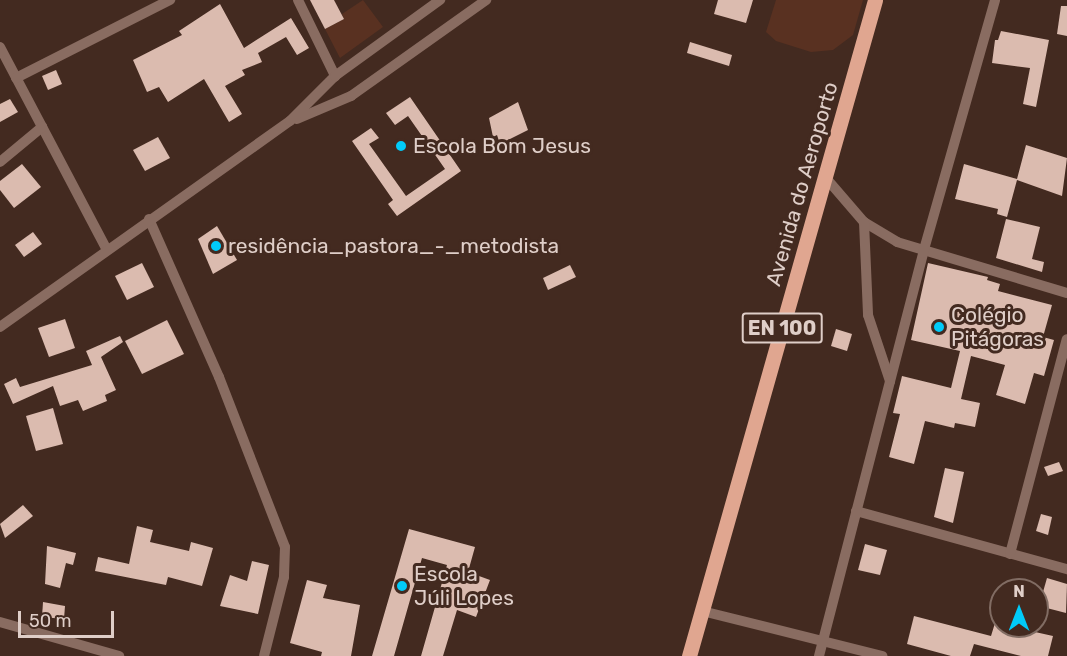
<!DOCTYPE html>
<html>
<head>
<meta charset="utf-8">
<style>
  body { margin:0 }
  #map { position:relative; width:1067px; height:656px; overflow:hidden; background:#432a20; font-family:Rubik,sans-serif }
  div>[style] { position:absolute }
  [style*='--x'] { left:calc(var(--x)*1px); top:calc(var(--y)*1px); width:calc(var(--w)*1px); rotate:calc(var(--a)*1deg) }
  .green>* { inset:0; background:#593121 }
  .building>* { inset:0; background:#dbbbaf }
  .street>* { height:10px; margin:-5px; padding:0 5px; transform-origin:5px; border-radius:5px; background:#896c61 }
  .primary>* { height:15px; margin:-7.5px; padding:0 7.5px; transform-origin:7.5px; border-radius:7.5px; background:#e0a690 }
  .dots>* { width:16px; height:16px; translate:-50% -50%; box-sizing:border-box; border:3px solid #432a20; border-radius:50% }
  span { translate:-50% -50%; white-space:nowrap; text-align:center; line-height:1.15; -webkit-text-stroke:6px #432a20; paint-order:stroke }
  .shield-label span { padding:2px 4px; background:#432a20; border:2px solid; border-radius:4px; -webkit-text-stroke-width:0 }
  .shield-label { font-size:20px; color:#dfcec8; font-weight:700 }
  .poi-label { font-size:21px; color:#dfcec8 }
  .left { translate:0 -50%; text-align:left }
  .street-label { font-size:21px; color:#dfcec8 }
  .north { position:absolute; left:989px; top:578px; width:60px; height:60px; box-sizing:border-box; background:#432a20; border:2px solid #816c63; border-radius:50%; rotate:0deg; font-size:16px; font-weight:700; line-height:24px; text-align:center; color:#dfcec8 }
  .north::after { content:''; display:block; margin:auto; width:21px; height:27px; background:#01cbf9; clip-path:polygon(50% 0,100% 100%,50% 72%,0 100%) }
  .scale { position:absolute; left:18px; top:611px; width:96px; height:27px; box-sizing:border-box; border:3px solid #dfcec8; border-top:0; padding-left:8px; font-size:18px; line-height:21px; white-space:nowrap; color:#dfcec8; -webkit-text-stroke:4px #432a20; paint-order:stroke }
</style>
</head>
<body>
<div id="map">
  <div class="green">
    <i style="clip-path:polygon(363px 0,383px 27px,340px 58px,325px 29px,344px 19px,342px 14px)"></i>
    <i style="clip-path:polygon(776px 0,863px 0,853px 35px,833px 50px,811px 52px,776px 41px,766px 32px)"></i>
  </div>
  <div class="building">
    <i style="clip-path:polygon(310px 0,334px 0,344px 19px,325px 29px)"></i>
    <i style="clip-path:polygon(718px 0,753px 0,746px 23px,714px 14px)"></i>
    <i style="clip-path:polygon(220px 4px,244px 48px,291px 18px,309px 48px,297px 55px,286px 37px,258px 53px,262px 62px,242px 70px,245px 75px,225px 86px,242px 114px,229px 122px,204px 79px,168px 102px,159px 87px,147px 92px,133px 60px,182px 35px,179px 31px)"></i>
    <i style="clip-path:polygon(1061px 6px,1067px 6px,1067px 36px,1057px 34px)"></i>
    <i style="clip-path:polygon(1001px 31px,1049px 40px,1036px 107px,1023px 104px,1030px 68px,992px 63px,995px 40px,998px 40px)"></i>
    <i style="clip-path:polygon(690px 42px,732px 55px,729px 66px,687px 53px)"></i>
    <i style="clip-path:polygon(56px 70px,62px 84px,48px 90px,42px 76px)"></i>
    <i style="clip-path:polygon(410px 97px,461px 171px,397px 216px,388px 204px,393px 200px,352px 141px,371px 128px,379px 138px,369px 144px,406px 196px,445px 169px,408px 116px,395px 125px,386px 113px)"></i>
    <i style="clip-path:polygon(10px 99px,18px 112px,0 122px,0 104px)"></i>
    <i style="clip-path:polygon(518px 102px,528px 130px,500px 144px,497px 135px,493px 137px,489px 118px)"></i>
    <i style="clip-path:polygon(158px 137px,170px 158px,145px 171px,133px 150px)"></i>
    <i style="clip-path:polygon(1026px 145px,1067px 158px,1062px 196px,1017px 180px,1007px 217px,997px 214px,998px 209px,955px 199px,964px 164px,1017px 179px)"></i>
    <i style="clip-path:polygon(22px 164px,41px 187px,14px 208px,0 190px,0 181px)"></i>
    <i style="clip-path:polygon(1006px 219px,1040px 227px,1032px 259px,1044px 262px,1042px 272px,996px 258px)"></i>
    <i style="clip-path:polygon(217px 226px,237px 260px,213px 274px,198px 239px)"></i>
    <i style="clip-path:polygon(33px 232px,42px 244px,24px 257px,15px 245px)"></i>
    <i style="clip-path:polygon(142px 263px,154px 287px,127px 300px,115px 276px)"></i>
    <i style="clip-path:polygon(928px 263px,988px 277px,987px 280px,1000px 284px,998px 291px,1052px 305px,1043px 337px,1054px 340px,1044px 376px,1034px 373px,1025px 404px,996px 395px,1005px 365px,971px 356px,961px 399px,980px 403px,975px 427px,955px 423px,954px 428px,925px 421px,914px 464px,889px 457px,900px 414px,893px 413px,902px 376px,951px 388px,960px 351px,911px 340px)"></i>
    <i style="clip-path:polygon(570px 265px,576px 277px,548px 290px,543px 278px)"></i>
    <i style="clip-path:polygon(65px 319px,75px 348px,49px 357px,38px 328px)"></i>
    <i style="clip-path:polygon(167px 320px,184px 354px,142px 374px,125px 341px)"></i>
    <i style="clip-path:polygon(836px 329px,852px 334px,847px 351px,831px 346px)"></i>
    <i style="clip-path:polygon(120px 336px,123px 342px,101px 357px,116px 390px,105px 395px,107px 401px,83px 411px,78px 400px,60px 406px,53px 386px,13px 404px,4px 384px,16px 378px,20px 387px,92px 365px,86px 351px)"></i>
    <i style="clip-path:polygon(53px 408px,63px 444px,36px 451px,26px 416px)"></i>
    <i style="clip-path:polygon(1059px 462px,1063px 471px,1048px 476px,1044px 467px)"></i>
    <i style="clip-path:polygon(945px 468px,964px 472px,953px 523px,934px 517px)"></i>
    <i style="clip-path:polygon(23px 505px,33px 516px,5px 538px,0 524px)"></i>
    <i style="clip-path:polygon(1041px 514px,1052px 517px,1048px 535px,1036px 531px)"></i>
    <i style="clip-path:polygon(137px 526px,153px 530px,150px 542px,189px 551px,191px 542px,213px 548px,202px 586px,168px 577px,166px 585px,95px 571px,98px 557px,129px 564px)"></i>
    <i style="clip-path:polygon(409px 529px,475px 547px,468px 572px,490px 580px,476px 617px,457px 610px,443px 656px,421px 656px,447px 565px,422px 558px,394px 656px,372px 656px)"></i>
    <i style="clip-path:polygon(865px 544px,887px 550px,880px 575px,858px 570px)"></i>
    <i style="clip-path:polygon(47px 546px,76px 553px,73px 565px,66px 563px,60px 588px,45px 584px)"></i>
    <i style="clip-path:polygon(252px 561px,269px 565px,258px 614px,220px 606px,230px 575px,247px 581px)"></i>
    <i style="clip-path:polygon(1047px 578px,1067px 584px,1066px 613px,1039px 606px)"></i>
    <i style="clip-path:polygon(307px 580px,327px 585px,323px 598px,360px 605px,351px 656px,321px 656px,322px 652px,290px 643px)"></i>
    <i style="clip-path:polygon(43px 602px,65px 606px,64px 619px,42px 617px)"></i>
    <i style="clip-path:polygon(914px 616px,991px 636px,995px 623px,1053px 636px,1048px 656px,1021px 656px,974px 644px,970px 656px,951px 656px,907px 644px)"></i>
  </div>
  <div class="street">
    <i style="--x:298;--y:0;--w:85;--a:64"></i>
    <i style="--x:0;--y:47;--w:227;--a:62.2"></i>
    <i style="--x:16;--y:78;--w:173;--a:-26.9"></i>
    <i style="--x:297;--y:119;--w:59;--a:-23.1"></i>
    <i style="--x:351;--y:96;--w:166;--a:-35.4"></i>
    <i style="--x:0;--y:162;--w:55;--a:-39.8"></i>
    <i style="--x:826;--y:178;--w:58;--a:49.2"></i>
    <i style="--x:864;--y:222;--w:39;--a:31"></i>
    <i style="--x:897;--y:242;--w:177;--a:16.7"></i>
    <i style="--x:149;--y:219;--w:173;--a:66.1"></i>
    <i style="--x:219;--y:377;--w:182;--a:68.8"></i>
    <i style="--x:285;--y:547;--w:30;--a:92"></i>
    <i style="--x:284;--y:577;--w:81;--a:104.2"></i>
    <i style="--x:864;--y:222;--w:93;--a:87.5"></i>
    <i style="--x:868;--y:315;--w:70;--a:71.6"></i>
    <i style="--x:0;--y:327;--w:356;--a:-35.4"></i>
    <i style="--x:290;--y:121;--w:64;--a:-45"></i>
    <i style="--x:335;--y:76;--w:130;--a:-35.9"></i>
    <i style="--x:856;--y:511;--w:219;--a:15.4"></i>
    <i style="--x:1010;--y:554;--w:222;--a:-75.2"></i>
    <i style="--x:702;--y:611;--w:186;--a:14"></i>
    <i style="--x:0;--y:622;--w:124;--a:15.9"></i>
    <i style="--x:819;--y:656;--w:416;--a:-75.5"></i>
    <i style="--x:923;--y:253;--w:263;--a:-74.1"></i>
  </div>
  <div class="primary">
    <i style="--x:689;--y:656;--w:682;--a:-74.17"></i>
  </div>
  <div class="dots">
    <i style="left:401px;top:146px;background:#01cbf9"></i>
    <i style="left:216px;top:246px;background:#01cbf9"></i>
    <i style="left:939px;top:327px;background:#01cbf9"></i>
    <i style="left:402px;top:586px;background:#01cbf9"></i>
  </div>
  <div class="shield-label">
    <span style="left:782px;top:328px">EN 100</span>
  </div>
  <div class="poi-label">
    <span class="left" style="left:413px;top:146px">Escola Bom Jesus</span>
    <span class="left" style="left:228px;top:246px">residência_pastora_-_metodista</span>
    <span class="left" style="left:951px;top:327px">Colégio<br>Pitágoras</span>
    <span class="left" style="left:414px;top:586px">Escola<br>Júli Lopes</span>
  </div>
  <div class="street-label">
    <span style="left:802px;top:184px;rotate:-74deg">Avenida do Aeroporto</span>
  </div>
  <div class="north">N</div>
  <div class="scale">50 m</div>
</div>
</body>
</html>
